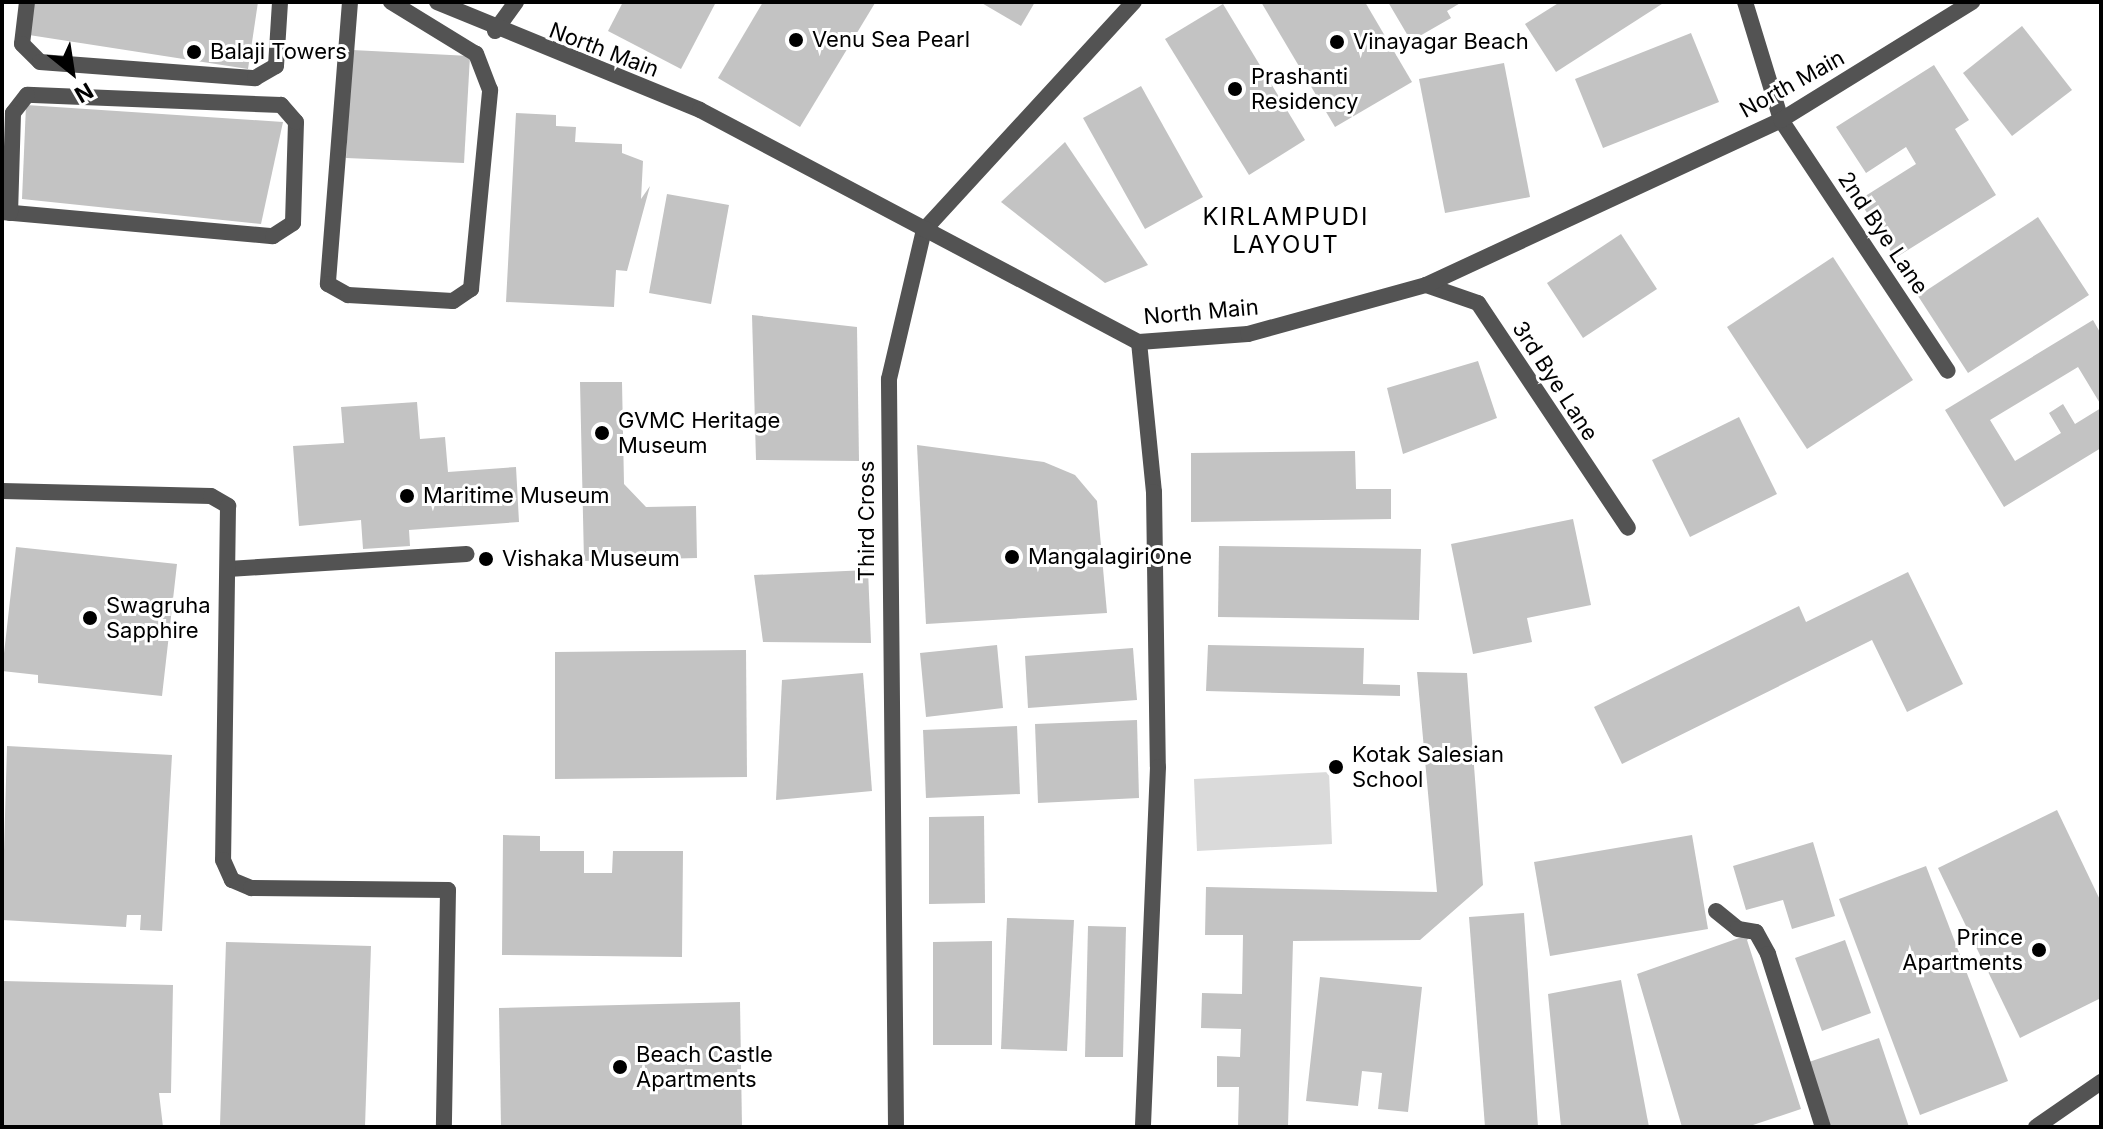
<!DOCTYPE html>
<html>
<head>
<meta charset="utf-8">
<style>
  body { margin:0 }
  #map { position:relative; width:2103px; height:1129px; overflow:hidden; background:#fff; font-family:Inter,sans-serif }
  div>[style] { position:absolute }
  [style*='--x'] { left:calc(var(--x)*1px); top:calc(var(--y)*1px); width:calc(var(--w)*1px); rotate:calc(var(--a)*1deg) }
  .green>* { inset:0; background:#dadada }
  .building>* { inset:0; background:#c3c3c3 }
  .service>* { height:16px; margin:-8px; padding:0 8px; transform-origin:8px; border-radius:8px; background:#535353 }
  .minor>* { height:16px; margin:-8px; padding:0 8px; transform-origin:8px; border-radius:8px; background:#535353 }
  .tertiary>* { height:16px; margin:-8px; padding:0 8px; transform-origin:8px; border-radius:8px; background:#535353 }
  .dots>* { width:22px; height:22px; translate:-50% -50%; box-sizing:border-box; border:4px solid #fff; border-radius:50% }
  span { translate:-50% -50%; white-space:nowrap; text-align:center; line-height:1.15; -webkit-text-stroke:6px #fff; paint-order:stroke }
  .poi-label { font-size:22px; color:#000 }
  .left { translate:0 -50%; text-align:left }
  .right { translate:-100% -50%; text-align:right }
  .street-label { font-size:22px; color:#000 }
  .neighbourhood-label { font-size:24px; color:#000; letter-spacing:2px }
  .frame { position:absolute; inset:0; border:4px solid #000; pointer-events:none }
  .north { position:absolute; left:32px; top:32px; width:80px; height:80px; -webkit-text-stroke:6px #fff; paint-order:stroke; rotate:150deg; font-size:22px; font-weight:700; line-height:32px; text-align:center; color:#000 }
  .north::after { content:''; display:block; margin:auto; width:28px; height:36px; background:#000; clip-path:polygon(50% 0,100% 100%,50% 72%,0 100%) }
</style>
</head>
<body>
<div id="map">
  <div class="green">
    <i style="clip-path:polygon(1329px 772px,1332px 844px,1197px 851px,1194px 779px)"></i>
  </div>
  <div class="building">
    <i style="clip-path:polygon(34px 2px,258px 2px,248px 69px,29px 35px)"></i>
    <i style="clip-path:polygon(623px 2px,716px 2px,681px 69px,608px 31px)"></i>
    <i style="clip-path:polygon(763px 2px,875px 3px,800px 127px,718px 78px)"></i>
    <i style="clip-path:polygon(980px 2px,1035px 2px,1021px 26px)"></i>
    <i style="clip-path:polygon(1261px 2px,1365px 2px,1412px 82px,1335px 127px)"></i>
    <i style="clip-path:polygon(1388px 2px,1462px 2px,1447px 11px,1451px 18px,1411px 41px)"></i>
    <i style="clip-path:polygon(1560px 2px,1665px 2px,1556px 72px,1525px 24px)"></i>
    <i style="clip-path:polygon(1223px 4px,1305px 140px,1249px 175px,1165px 39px)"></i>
    <i style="clip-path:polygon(2022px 26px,2072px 90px,2012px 136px,1963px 73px)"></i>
    <i style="clip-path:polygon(1691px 33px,1719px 102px,1603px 148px,1575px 79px)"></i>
    <i style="clip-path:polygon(352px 50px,470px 56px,464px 163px,346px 158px)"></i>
    <i style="clip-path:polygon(1504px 63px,1530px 197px,1445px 213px,1419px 79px)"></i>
    <i style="clip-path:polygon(1934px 65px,1969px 120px,1955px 129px,1996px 195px,1895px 258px,1859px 200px,1916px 164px,1906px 147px,1866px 173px,1836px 127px)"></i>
    <i style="clip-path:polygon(1141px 86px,1203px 197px,1145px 229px,1083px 118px)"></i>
    <i style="clip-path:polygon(26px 105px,283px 122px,261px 224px,22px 199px)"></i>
    <i style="clip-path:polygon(516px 113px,556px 115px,556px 126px,576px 127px,575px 142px,622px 144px,622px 153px,643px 161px,641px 199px,650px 186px,627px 271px,616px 270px,614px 307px,506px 302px)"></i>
    <i style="clip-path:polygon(1065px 142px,1148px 265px,1105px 283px,1001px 202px)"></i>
    <i style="clip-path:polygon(667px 194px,729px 205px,711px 304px,649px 293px)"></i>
    <i style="clip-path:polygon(2038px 217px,2089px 295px,1968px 373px,1918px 296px)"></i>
    <i style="clip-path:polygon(1621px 234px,1657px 289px,1583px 338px,1547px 283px)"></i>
    <i style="clip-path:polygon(1833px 257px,1913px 380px,1807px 449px,1727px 327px)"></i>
    <i style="clip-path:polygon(752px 315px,857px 327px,859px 461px,756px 460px)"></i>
    <i style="clip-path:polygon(2093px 320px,2101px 334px,2101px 405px,2078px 367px,1990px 420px,2015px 461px,2061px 433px,2049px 413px,2063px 404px,2075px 424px,2101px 408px,2101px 448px,2004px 507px,1945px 410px)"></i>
    <i style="clip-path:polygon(1478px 361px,1497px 418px,1403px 454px,1387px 388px)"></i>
    <i style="clip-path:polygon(580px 382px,622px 382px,624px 484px,646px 507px,696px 506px,697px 558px,584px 561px)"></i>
    <i style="clip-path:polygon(417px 402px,420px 439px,445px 437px,448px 472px,516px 467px,519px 522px,409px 530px,410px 546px,363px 549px,361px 520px,299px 526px,293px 446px,344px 443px,341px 407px)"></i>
    <i style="clip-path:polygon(1739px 417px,1777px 494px,1690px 537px,1652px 460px)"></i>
    <i style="clip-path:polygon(917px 445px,1044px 462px,1075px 475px,1097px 501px,1107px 613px,926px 624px)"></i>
    <i style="clip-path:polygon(1355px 451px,1356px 489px,1391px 489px,1391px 519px,1191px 522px,1191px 453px)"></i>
    <i style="clip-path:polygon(1573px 519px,1591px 605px,1527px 618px,1532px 642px,1473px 654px,1451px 544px)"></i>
    <i style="clip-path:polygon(1219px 546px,1421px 549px,1419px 620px,1218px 617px)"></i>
    <i style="clip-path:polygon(16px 547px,177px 564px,162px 696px,38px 683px,38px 675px,2px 671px)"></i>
    <i style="clip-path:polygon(868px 570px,871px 643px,763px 642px,754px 575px)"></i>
    <i style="clip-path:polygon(1908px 572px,1963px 684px,1907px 712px,1872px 640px,1622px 764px,1594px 707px,1799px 606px,1806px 622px)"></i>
    <i style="clip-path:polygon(997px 645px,1003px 708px,926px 717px,920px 653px)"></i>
    <i style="clip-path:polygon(1208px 645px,1364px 648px,1363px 684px,1400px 685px,1400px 696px,1206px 691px)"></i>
    <i style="clip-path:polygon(1133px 648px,1137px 700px,1028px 708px,1025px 656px)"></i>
    <i style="clip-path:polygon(746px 650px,747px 777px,555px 779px,555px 652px)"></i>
    <i style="clip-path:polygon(1417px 672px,1467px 673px,1483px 885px,1420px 940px,1293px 941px,1288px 1127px,1238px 1127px,1239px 1087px,1217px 1087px,1217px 1056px,1240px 1057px,1241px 1029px,1201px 1028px,1202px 993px,1242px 994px,1243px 935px,1205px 935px,1206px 887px,1437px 892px)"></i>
    <i style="clip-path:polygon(863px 673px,872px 791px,776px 800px,782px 680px)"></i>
    <i style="clip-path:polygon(1137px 720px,1139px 798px,1038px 803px,1035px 724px)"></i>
    <i style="clip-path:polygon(1017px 726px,1020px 794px,926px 798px,923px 730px)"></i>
    <i style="clip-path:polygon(7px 746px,172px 755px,162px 931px,140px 930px,141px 915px,127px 915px,126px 927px,2px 920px)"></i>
    <i style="clip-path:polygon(2057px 810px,2101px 902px,2101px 998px,2020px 1038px,1938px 868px)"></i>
    <i style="clip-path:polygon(984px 816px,985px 903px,929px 904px,929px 817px)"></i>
    <i style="clip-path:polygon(503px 835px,540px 836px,540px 851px,584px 851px,584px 873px,612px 873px,613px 851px,683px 851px,682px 957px,502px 955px)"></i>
    <i style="clip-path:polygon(1692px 835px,1708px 929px,1550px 956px,1534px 862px)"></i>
    <i style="clip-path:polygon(1813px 842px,1835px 916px,1792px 929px,1783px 900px,1746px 910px,1733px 866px)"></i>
    <i style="clip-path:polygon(1926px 866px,2008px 1081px,1920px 1115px,1839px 899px)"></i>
    <i style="clip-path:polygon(1524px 913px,1538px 1127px,1485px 1127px,1469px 917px)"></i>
    <i style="clip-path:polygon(1007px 918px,1074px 920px,1067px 1051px,1001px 1049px)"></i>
    <i style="clip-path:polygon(1088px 926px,1126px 927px,1123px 1057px,1085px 1057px)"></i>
    <i style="clip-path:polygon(1756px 932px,1747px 940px,1801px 1109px,1747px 1127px,1682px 1127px,1637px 974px)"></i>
    <i style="clip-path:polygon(1845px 940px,1871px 1013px,1822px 1031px,1795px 958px)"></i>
    <i style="clip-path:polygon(992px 941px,992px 1045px,933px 1045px,933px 942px)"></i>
    <i style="clip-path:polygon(226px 942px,371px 946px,365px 1127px,220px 1125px)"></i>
    <i style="clip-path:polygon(1320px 977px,1422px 987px,1408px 1112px,1378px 1109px,1382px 1073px,1362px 1071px,1358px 1106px,1306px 1101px)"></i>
    <i style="clip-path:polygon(1621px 980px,1649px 1127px,1561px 1127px,1548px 994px)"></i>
    <i style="clip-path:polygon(2px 981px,173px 985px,171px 1093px,159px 1093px,163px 1127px,2px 1127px)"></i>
    <i style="clip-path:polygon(740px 1002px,742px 1127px,501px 1127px,499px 1008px)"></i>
    <i style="clip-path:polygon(1879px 1038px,1909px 1127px,1831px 1127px,1809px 1062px)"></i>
  </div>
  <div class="service">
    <i style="--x:27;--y:2;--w:42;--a:96.8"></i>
    <i style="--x:22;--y:44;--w:25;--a:45"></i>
    <i style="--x:40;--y:62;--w:216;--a:4.3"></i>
    <i style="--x:255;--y:78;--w:24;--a:-30"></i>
    <i style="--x:276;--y:66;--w:64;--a:-86.4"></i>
    <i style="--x:350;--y:2;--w:283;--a:94.5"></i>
    <i style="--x:328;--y:284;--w:23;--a:29"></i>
    <i style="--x:348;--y:295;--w:105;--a:3.3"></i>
    <i style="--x:453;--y:301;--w:22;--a:-34"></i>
    <i style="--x:471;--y:289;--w:200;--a:-84.5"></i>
    <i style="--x:490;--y:90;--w:39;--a:-111"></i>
    <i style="--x:476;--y:54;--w:100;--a:-148.5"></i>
    <i style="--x:1781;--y:120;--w:301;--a:56.4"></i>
    <i style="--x:2;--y:212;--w:272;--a:5.1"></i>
    <i style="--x:273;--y:236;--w:24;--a:-33"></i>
    <i style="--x:293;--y:223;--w:101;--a:-88.3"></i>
    <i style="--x:296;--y:122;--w:23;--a:-131"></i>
    <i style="--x:281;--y:105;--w:254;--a:-177.7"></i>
    <i style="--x:27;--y:95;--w:23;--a:128"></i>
    <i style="--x:13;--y:113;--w:100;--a:91.7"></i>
    <i style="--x:1426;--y:285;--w:55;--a:19.1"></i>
    <i style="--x:1478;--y:303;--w:270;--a:56.3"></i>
    <i style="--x:228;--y:569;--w:239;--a:-3.6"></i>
  </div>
  <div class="minor">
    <i style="--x:1745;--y:2;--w:123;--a:73"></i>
    <i style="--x:495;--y:31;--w:36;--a:-54"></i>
    <i style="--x:1139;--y:342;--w:151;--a:84.3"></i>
    <i style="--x:1154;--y:492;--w:275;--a:89.2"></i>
    <i style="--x:1158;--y:767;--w:360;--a:92.4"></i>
    <i style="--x:2;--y:491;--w:209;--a:1.4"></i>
    <i style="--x:211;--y:496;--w:20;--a:30"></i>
    <i style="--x:228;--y:506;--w:354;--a:90.8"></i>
    <i style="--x:223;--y:860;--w:22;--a:66"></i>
    <i style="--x:232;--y:880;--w:21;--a:23"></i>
    <i style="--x:251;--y:888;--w:197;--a:0.6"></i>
    <i style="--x:448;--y:890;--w:237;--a:91"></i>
    <i style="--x:1716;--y:911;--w:28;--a:39"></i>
    <i style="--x:1738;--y:929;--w:18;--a:9"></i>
    <i style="--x:1756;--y:932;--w:25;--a:61"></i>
    <i style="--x:1768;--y:954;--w:182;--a:72.4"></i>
    <i style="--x:896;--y:1127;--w:748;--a:-90.54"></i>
    <i style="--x:889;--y:379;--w:153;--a:-76.8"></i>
    <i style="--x:924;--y:230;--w:310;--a:-47.4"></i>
  </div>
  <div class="tertiary">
    <i style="--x:437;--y:2;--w:284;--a:22.3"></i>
    <i style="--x:700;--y:110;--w:497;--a:27.9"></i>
    <i style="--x:1139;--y:342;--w:109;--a:-4.2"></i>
    <i style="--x:1248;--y:334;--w:185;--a:-15.4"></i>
    <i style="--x:1426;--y:285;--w:391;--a:-24.9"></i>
    <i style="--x:1781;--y:120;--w:225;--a:-31.7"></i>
    <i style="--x:2036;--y:1127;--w:79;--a:-34.7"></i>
  </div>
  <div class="dots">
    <i style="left:796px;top:40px;background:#000"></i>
    <i style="left:1337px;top:42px;background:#000"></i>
    <i style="left:194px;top:52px;background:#000"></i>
    <i style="left:1235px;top:89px;background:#000"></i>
    <i style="left:602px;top:433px;background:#000"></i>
    <i style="left:407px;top:496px;background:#000"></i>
    <i style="left:1012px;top:557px;background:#000"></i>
    <i style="left:486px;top:559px;background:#000"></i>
    <i style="left:90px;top:618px;background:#000"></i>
    <i style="left:1336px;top:767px;background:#000"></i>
    <i style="left:2039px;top:950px;background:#000"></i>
    <i style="left:620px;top:1067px;background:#000"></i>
  </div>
  <div class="poi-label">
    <span class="left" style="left:812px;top:40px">Venu Sea Pearl</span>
    <span class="left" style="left:1353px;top:42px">Vinayagar Beach</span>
    <span class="left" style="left:210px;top:52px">Balaji Towers</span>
    <span class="left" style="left:1251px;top:89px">Prashanti<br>Residency</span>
    <span class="left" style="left:618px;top:433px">GVMC Heritage<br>Museum</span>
    <span class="left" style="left:423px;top:496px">Maritime Museum</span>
    <span class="left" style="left:1028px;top:557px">MangalagiriOne</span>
    <span class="left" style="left:502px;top:559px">Vishaka Museum</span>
    <span class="left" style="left:106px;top:618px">Swagruha<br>Sapphire</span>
    <span class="left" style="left:1352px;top:767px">Kotak Salesian<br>School</span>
    <span class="right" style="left:2023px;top:950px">Prince<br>Apartments</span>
    <span class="left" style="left:636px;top:1067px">Beach Castle<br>Apartments</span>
  </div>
  <div class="street-label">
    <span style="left:604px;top:50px;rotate:21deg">North Main</span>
    <span style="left:1792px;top:84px;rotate:-29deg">North Main</span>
    <span style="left:1883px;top:233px;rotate:56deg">2nd Bye Lane</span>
    <span style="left:1201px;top:312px;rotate:-5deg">North Main</span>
    <span style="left:1555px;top:381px;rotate:57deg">3rd Bye Lane</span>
    <span style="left:867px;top:521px;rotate:-90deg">Third Cross</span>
  </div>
  <div class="neighbourhood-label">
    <span style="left:1286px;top:231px">KIRLAMPUDI<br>LAYOUT</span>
  </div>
  <div class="frame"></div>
  <div class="north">N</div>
</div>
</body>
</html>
